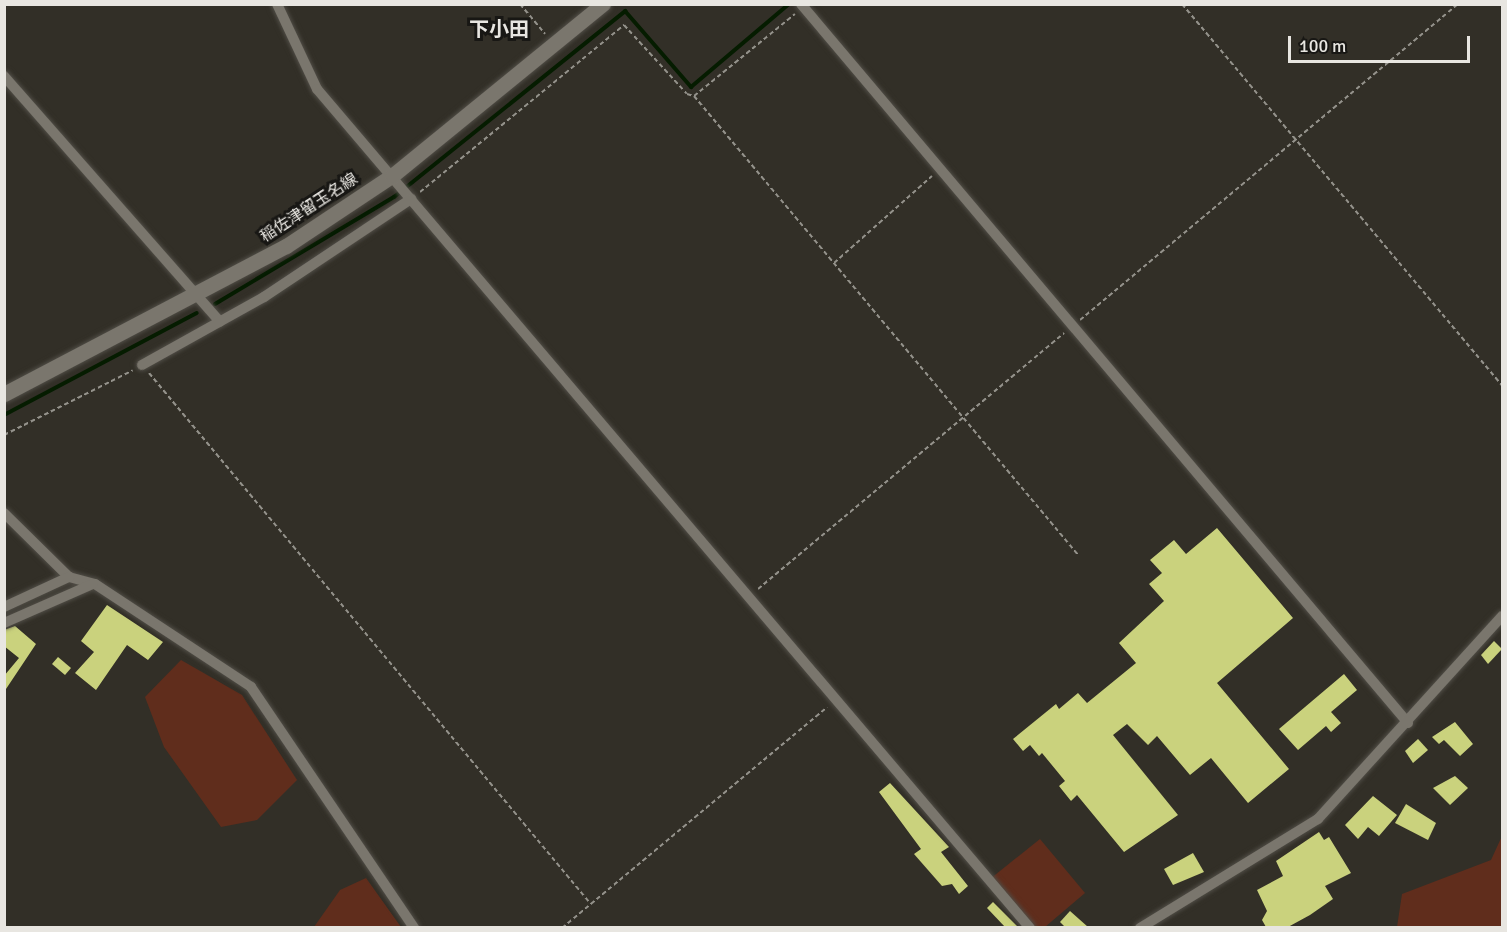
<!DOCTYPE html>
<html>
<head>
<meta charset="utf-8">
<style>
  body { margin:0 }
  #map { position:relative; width:1507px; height:932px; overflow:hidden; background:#322f27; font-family:Signika,"Noto Sans JP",sans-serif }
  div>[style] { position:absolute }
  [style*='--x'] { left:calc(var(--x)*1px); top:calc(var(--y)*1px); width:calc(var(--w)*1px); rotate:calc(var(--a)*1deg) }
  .green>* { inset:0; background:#602d1c }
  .stream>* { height:4px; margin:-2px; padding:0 2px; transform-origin:2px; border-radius:2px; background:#051c00 }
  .building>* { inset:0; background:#cad27d }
  .path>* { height:2px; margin-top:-1px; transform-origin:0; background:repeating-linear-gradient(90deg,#94928b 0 4.5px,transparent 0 7.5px) }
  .roads { filter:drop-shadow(0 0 2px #504d46) drop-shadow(0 0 2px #504d46) }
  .street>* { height:10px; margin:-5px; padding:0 5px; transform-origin:5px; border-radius:5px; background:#7a766d }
  .secondary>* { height:15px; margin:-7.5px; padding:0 7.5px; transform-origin:7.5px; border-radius:7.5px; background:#7a766d }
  span { translate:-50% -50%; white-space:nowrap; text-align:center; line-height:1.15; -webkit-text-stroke:6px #181714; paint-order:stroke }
  .street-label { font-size:16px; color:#e8e6e1 }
  .quarter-label { font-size:20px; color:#e8e6e1; font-weight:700 }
  .frame { position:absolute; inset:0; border:6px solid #e8e6e1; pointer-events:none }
  .scale { position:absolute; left:1288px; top:36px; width:182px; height:27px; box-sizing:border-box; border:3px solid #e8e6e1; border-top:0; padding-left:8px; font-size:18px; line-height:21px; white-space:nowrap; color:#e8e6e1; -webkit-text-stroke:4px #181714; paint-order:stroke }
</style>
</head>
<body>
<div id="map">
  <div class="green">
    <i style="clip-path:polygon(181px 660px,242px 695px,297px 780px,257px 820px,221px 827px,164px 747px,145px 697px)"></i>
    <i style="clip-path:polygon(1502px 836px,1502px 927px,1397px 927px,1402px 894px,1491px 860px)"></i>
    <i style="clip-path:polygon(1040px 839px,1085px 893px,1045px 927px,1032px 927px,990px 879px)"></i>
    <i style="clip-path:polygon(366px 878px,401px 927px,314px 927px,340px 890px)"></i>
  </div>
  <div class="stream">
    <i style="--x:215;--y:304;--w:209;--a:-30.9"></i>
    <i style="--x:394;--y:197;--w:297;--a:-38.8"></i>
    <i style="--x:625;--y:11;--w:101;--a:49"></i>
    <i style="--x:691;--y:87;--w:128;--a:-40.3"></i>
    <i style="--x:4;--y:415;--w:218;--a:-27.9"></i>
  </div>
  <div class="building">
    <i style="clip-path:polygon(1217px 528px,1293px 618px,1217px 683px,1289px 769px,1248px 803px,1211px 758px,1190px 775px,1157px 736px,1148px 745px,1127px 724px,1113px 735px,1178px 815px,1124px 852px,1077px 795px,1071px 801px,1059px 786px,1065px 781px,1042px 753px,1039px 756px,1030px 745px,1023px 751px,1013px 739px,1056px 704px,1059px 709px,1078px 693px,1087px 703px,1136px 663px,1119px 643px,1164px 601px,1149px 584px,1162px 573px,1150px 560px,1174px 540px,1186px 554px)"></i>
    <i style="clip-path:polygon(107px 605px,163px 642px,148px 660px,127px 645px,96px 690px,75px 673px,94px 652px,81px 641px)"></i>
    <i style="clip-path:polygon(15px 626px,36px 644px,4px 692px,4px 676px,19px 658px,4px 646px,4px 630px)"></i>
    <i style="clip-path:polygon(1494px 641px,1502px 649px,1488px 664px,1481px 655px)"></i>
    <i style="clip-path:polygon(58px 657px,71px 668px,65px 675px,52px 664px)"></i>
    <i style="clip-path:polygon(1344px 674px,1357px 690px,1331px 712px,1341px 723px,1331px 732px,1326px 726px,1298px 750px,1279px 729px)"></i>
    <i style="clip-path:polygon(1455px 722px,1473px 744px,1460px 756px,1444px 740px,1439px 744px,1432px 737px)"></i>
    <i style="clip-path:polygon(1418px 739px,1428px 750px,1413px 763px,1405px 751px)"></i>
    <i style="clip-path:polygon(1455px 776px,1468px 788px,1450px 805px,1433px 788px)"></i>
    <i style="clip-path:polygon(890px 783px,949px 847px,941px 852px,968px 886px,959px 894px,952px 884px,942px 886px,914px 854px,921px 849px,879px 792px)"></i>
    <i style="clip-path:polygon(1373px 796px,1397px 815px,1379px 836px,1368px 827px,1358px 839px,1345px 825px)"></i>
    <i style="clip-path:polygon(1406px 804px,1436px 823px,1428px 840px,1395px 823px)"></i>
    <i style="clip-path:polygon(1319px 832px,1324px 840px,1329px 837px,1351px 873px,1325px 886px,1333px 899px,1310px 915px,1288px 927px,1266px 927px,1262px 920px,1267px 911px,1257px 890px,1283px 876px,1276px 861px)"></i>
    <i style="clip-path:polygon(1193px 853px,1204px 872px,1173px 885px,1164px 869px)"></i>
    <i style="clip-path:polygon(993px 902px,1018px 927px,1005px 927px,987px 908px)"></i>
    <i style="clip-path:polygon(1070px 911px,1088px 927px,1065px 927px,1060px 922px)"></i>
  </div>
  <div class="path">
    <i style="--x:520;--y:4;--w:39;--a:50"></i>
    <i style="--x:1182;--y:4;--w:498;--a:50"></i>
    <i style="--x:694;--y:96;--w:600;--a:50.07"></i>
    <i style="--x:420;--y:192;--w:264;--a:-39.3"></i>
    <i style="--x:624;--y:25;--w:93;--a:47.6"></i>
    <i style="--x:687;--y:94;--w:7;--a:16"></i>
    <i style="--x:694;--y:96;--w:130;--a:-39.1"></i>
    <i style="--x:834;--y:263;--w:131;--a:-41.6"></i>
    <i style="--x:1080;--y:320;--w:493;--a:-39.9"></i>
    <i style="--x:149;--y:373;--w:689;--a:50.24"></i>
    <i style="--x:4;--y:435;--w:144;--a:-26.7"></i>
    <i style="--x:758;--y:589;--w:399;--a:-39.9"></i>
    <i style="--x:562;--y:928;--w:345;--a:-39.8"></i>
  </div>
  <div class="roads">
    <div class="street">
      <i style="--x:277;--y:4;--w:94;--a:64.8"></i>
      <i style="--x:317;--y:89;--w:1101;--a:49.64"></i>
      <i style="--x:801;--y:4;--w:941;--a:49.83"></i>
      <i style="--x:4;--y:76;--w:327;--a:48.7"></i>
      <i style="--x:142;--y:365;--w:140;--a:-29.1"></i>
      <i style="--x:264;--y:297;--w:177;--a:-33.7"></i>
      <i style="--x:4;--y:513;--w:91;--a:44.6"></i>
      <i style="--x:69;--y:577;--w:27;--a:15"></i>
      <i style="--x:95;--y:584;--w:187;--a:33.4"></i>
      <i style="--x:251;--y:687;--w:291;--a:55.9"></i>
      <i style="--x:4;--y:607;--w:72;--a:-24.8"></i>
      <i style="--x:4;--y:623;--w:97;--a:-23.7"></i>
      <i style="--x:1140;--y:928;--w:209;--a:-31.5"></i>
      <i style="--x:1318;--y:819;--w:274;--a:-47.8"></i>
    </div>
    <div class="secondary">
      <i style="--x:4;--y:394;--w:318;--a:-27.7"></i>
      <i style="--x:286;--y:246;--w:128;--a:-33.6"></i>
      <i style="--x:393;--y:175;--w:271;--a:-39.2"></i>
    </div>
  </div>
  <div class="street-label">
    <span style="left:309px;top:208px;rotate:-33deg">稲佐津留玉名線</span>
  </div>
  <div class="quarter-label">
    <span style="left:499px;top:29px">下小田</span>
  </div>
  <div class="frame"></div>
  <div class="scale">100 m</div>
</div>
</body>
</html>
